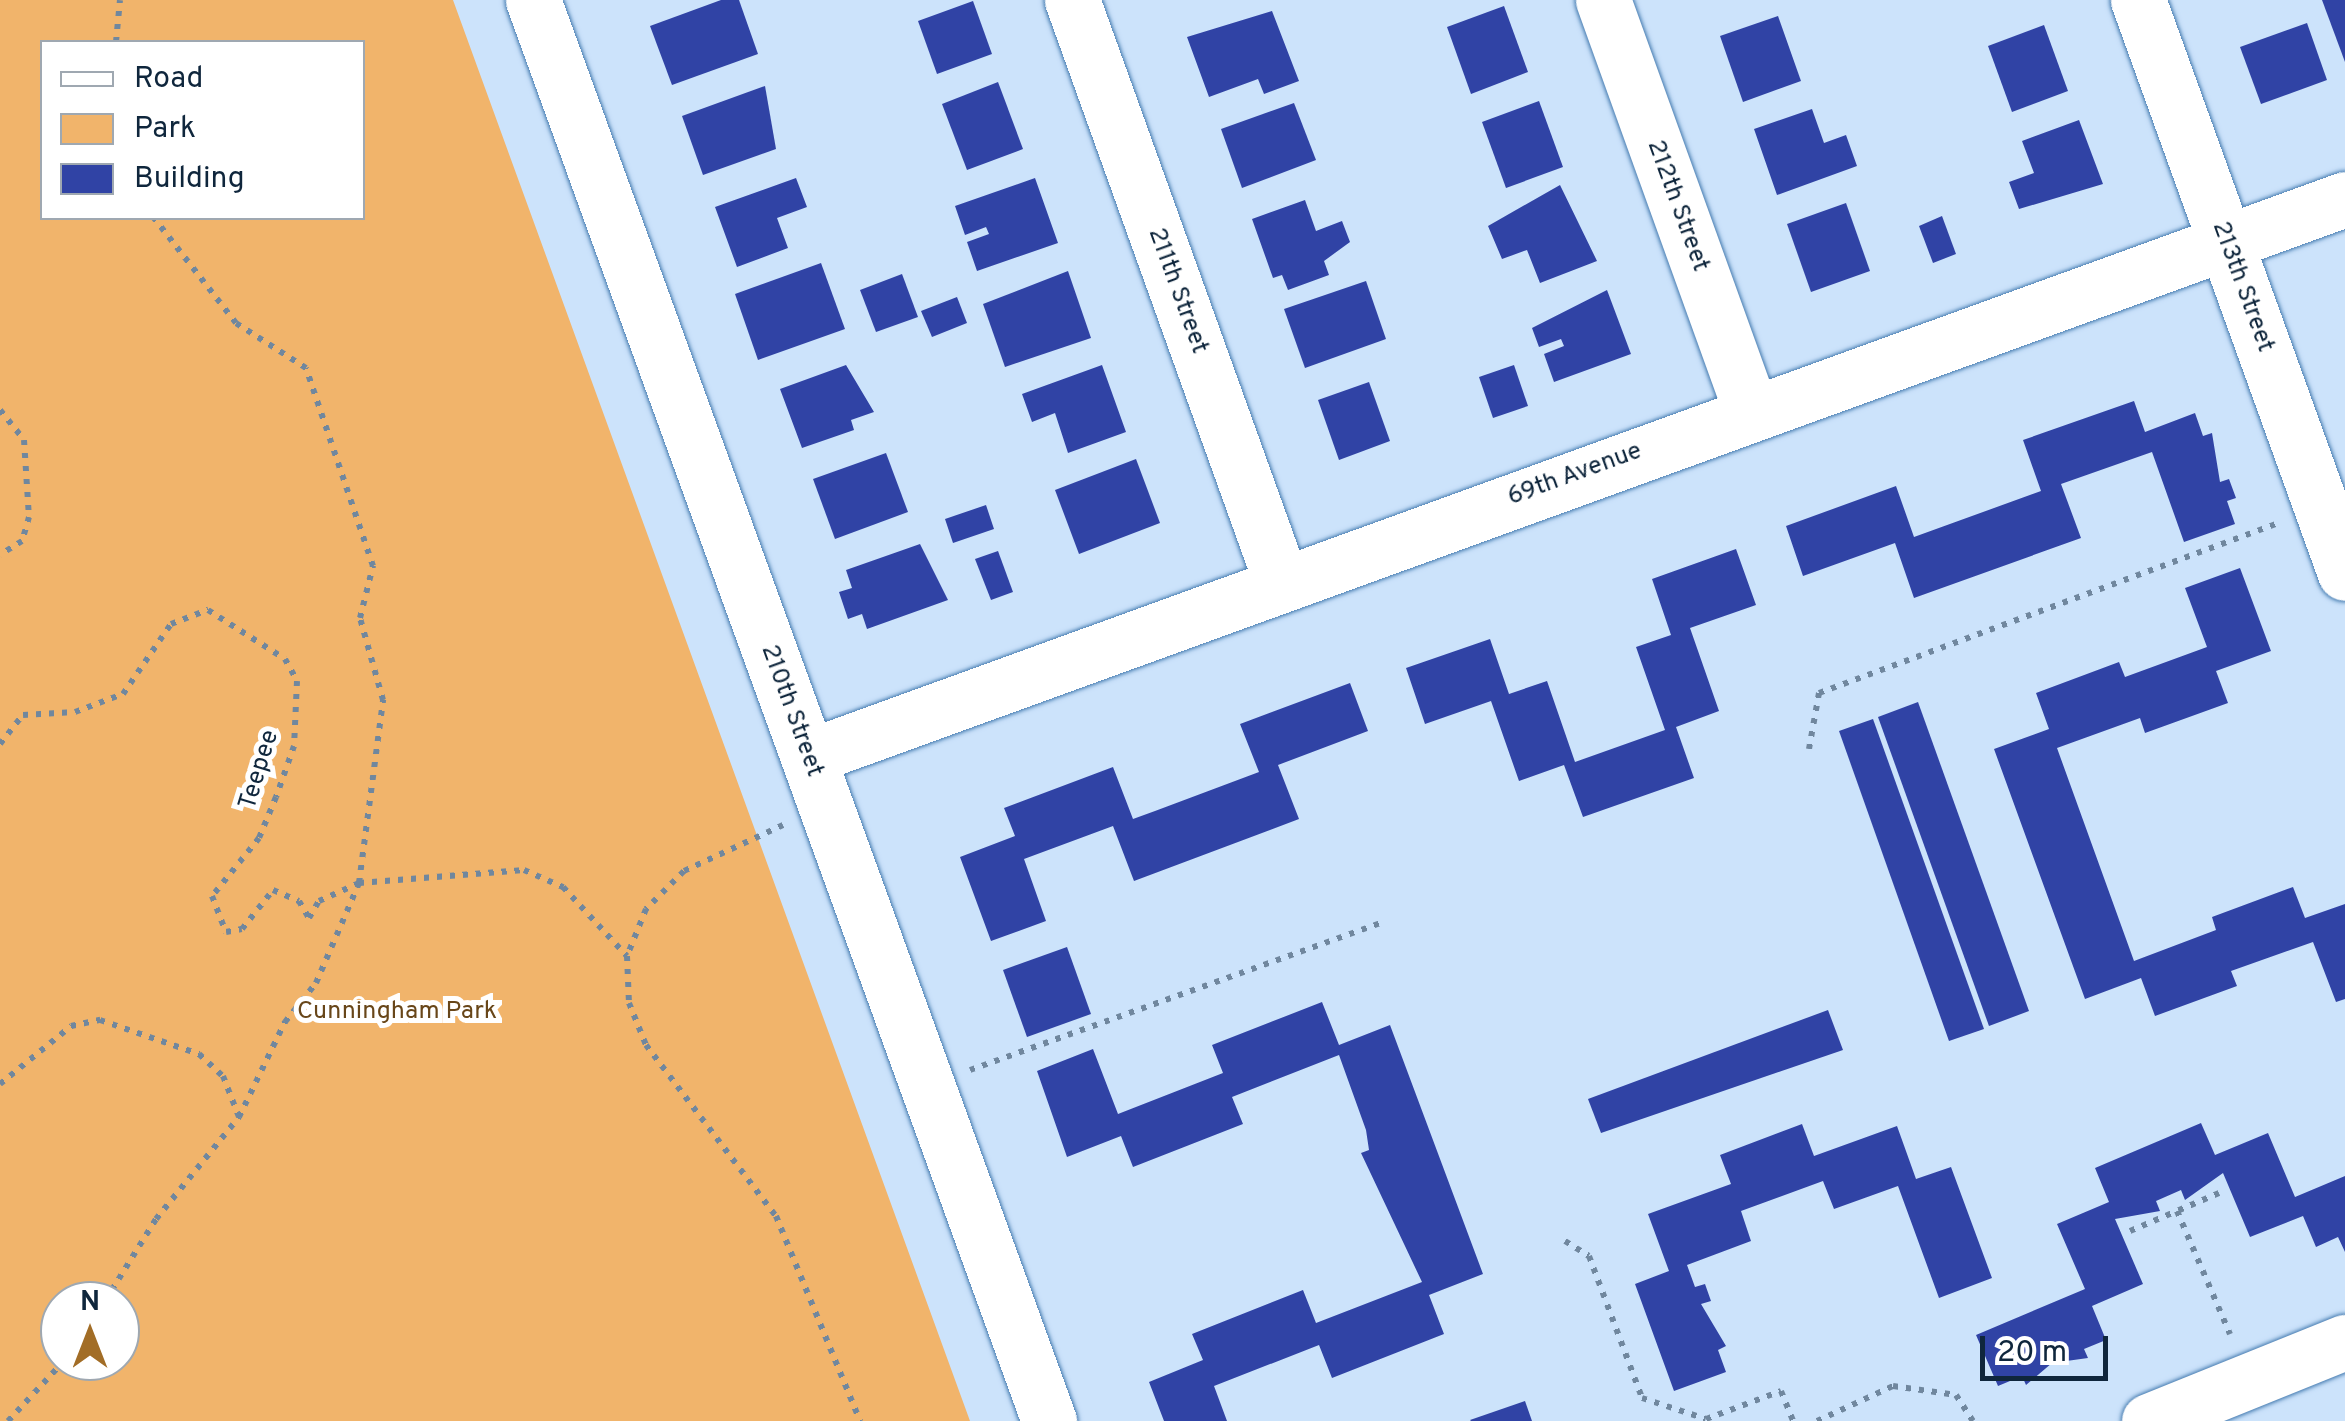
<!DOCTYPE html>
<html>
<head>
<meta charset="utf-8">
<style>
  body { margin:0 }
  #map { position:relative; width:2345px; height:1421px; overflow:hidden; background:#cce3fb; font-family:Overpass,sans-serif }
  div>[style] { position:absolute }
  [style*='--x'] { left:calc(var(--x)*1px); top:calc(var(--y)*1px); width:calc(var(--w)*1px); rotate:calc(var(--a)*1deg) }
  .green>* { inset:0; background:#f1b46b }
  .building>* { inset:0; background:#3043a5 }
  .path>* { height:6px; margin-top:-3px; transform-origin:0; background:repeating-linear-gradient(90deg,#70879e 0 5px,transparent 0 13px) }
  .roads { filter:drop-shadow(0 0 2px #457bb0) drop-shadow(0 0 2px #457bb0) }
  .minor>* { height:55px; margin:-27.5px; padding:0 27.5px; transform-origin:27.5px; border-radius:27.5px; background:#fff }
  span { translate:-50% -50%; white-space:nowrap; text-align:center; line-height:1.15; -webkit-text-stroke:10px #fff; paint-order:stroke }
  .street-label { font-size:25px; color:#0f263c }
  .park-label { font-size:25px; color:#684619 }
  .legend { position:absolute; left:40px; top:40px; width:325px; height:180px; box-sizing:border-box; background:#fff; border:2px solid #9fa8b1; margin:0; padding:12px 18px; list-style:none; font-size:30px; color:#0f263c }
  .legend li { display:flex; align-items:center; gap:20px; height:50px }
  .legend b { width:50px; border:2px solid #9fa8b1 }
  .north { position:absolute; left:40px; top:1281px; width:100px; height:100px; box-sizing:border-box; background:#fff; border:2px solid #9fa8b1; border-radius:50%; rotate:0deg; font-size:28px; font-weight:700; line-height:40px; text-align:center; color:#0f263c }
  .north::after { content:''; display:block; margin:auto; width:35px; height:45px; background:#a26d26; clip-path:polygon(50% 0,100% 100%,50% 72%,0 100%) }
  .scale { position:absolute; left:1980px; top:1336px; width:128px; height:45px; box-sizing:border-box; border:5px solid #0f263c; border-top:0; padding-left:12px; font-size:30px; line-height:35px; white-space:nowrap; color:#0f263c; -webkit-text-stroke:8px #fff; paint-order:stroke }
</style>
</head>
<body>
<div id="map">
  <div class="green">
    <i style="clip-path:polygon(evenodd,0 0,453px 0,970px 1421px,0 1421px,0 0,42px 42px,362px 42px,362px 218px,42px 218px,42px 42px,0 0,60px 1301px,120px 1301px,120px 1361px,60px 1361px,60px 1301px)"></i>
  </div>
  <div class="building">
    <i style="clip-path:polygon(721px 0,739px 0,758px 54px,672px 85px,650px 26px)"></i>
    <i style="clip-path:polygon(2322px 0,2345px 0,2345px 62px)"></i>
    <i style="clip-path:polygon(973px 1px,992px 54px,937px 74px,918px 21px)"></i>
    <i style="clip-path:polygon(1504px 6px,1528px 72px,1471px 94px,1447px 27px)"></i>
    <i style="clip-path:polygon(1272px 11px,1299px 81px,1264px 94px,1258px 79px,1209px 97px,1187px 37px)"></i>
    <i style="clip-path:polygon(1778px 16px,1801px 81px,1743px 102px,1720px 36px)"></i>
    <i style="clip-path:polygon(2307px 23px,2327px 80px,2261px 104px,2240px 47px)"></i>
    <i style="clip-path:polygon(2044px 25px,2068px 91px,2012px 112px,1988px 46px)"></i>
    <i style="clip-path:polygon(998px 82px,1023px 149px,967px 170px,942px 104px)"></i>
    <i style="clip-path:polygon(765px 86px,776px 149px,703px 175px,682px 116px)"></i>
    <i style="clip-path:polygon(1539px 101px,1563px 167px,1506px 188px,1482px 122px)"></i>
    <i style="clip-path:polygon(1294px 103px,1316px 160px,1242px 188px,1221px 129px)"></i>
    <i style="clip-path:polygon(1812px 109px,1824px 143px,1846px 135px,1857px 166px,1777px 195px,1754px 129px)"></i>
    <i style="clip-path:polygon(2079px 120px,2103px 184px,2019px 209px,2009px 182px,2034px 173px,2022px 141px)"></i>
    <i style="clip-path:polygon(796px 178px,807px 207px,777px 218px,788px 248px,737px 267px,715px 207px)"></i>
    <i style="clip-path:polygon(1035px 178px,1058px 243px,977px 271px,967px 242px,989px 234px,986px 227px,965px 235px,955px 206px)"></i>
    <i style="clip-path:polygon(1560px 185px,1597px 261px,1540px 283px,1527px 250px,1502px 259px,1488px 226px)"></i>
    <i style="clip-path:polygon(1305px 200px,1316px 231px,1342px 221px,1350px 242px,1324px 261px,1329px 275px,1288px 290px,1282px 275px,1273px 278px,1252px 219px)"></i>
    <i style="clip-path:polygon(1846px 203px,1870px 271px,1811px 292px,1787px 224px)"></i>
    <i style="clip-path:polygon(1942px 216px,1956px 254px,1933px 263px,1919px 226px)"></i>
    <i style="clip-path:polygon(821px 263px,845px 329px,758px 360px,735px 294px)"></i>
    <i style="clip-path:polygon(1068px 271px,1091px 338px,1005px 367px,983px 304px)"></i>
    <i style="clip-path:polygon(902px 274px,918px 317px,876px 332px,860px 290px)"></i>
    <i style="clip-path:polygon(1366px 281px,1386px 339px,1305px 368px,1284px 309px)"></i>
    <i style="clip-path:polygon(1607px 290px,1631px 354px,1554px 382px,1544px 354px,1564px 346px,1561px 339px,1539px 347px,1532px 328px)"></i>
    <i style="clip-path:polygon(957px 297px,967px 323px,932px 337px,921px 311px)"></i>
    <i style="clip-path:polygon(846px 365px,874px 412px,851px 420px,854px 430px,802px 448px,780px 389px)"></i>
    <i style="clip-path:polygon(1102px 365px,1126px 432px,1068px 453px,1055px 413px,1032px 422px,1022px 394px)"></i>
    <i style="clip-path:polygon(1514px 365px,1528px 406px,1493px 418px,1479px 377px)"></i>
    <i style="clip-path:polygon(1369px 382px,1390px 441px,1339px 460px,1318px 400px)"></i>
    <i style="clip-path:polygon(2134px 401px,2145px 432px,2195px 413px,2203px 436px,2212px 433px,2220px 482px,2229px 479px,2236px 498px,2227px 501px,2235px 524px,2184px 542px,2152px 452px,2061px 484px,2081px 538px,1914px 598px,1895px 543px,1803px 576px,1786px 526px,1896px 486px,1914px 537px,2041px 491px,2023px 440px)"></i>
    <i style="clip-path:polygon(886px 453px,908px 512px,835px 539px,813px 479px)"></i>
    <i style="clip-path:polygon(1136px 459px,1160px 523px,1079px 554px,1055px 490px)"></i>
    <i style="clip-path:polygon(986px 505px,994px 529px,953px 543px,945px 519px)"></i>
    <i style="clip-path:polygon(920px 544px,948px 600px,867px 629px,862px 614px,848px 619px,839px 592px,852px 588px,846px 570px)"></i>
    <i style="clip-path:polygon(1736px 549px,1756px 605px,1690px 628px,1719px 711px,1676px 727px,1694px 778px,1583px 817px,1564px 765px,1519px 781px,1491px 701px,1425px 724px,1406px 668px,1490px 639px,1509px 694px,1547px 681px,1575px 762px,1665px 730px,1636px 647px,1671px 635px,1652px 579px)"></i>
    <i style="clip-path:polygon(998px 551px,1013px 592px,991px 600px,975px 559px)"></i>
    <i style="clip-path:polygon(2240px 568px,2271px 651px,2216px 671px,2228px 703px,2145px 733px,2140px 718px,2057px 748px,2134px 961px,2216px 930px,2212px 917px,2293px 887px,2305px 918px,2345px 904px,2345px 999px,2336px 1002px,2313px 942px,2231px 971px,2237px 986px,2155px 1016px,2141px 978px,2085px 999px,1994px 749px,2049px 729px,2036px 693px,2119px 662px,2125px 677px,2207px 647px,2185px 588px)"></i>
    <i style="clip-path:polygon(1350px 683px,1368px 731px,1278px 765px,1299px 819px,1134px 881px,1113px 826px,1024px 859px,1046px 921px,991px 941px,960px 857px,1015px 836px,1004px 808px,1113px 767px,1133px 819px,1155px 811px,1259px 772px,1240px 724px)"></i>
    <i style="clip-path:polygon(1918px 702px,2029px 1011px,1989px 1026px,1878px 717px)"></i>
    <i style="clip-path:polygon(1873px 719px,1984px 1029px,1949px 1041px,1839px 731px)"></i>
    <i style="clip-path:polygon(1067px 947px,1091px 1014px,1027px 1037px,1003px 970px)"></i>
    <i style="clip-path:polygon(1322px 1002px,1339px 1045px,1390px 1025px,1483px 1274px,1429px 1295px,1444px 1334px,1332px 1378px,1319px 1345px,1214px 1386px,1227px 1421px,1164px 1421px,1149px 1382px,1203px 1360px,1192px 1334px,1303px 1290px,1316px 1323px,1422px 1282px,1361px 1153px,1369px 1150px,1366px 1130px,1339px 1055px,1232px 1097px,1243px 1124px,1133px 1167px,1121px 1136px,1067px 1157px,1037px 1071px,1093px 1049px,1118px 1114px,1223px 1073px,1212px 1045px)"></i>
    <i style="clip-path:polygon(1828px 1010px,1843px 1050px,1601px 1133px,1588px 1099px)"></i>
    <i style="clip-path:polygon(2201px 1123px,2215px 1155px,2268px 1133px,2295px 1197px,2345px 1176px,2345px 1252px,2338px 1237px,2316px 1247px,2303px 1216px,2250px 1237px,2223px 1173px,2185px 1200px,2181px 1190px,2156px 1201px,2160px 1211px,2115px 1219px,2143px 1284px,2092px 1306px,2106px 1340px,2084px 1349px,2088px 1358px,2052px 1363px,2026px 1385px,2022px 1376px,1998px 1386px,1976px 1335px,2085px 1289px,2057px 1224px,2109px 1202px,2095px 1168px)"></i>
    <i style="clip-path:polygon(1802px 1124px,1814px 1156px,1897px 1126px,1916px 1179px,1951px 1167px,1992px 1278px,1939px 1298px,1898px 1186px,1834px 1209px,1823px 1181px,1741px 1211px,1751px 1241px,1687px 1265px,1695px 1287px,1705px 1284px,1711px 1301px,1701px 1304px,1726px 1346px,1718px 1350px,1726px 1372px,1674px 1391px,1635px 1284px,1669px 1271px,1648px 1214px,1731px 1184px,1720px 1155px)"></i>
    <i style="clip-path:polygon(1525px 1401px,1532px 1421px,1471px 1421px,1470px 1420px)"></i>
  </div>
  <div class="path">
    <i style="--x:116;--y:42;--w:42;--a:-84.6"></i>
    <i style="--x:0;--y:410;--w:38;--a:51"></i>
    <i style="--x:24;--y:440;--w:77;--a:86.3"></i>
    <i style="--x:29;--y:517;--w:25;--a:106"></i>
    <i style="--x:22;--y:541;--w:26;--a:148"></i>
    <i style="--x:0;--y:744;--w:37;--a:-52"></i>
    <i style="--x:23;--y:715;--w:52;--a:-3.3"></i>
    <i style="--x:75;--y:712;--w:51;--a:-20.6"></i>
    <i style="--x:123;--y:694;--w:85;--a:-55.6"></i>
    <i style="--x:171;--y:624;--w:40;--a:-21"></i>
    <i style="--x:208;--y:610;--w:91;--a:32.5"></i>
    <i style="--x:285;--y:659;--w:25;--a:61"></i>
    <i style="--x:297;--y:681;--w:65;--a:92.6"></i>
    <i style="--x:294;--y:746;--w:54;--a:109.4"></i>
    <i style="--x:276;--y:797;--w:44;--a:112.5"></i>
    <i style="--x:259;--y:838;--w:75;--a:129"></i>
    <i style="--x:212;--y:896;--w:39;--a:69"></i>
    <i style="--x:226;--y:932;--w:16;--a:-11"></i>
    <i style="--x:242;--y:929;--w:50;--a:-51.5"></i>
    <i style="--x:273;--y:890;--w:28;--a:23"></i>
    <i style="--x:299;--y:901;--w:20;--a:60"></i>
    <i style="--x:309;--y:918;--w:20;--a:-60"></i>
    <i style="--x:319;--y:901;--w:44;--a:-24.2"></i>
    <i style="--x:359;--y:883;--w:166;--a:-4.5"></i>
    <i style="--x:524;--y:870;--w:43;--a:23.6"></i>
    <i style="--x:563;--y:887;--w:94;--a:47.2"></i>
    <i style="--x:1809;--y:749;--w:57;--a:-79.9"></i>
    <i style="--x:1819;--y:693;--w:487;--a:-20.3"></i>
    <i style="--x:783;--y:825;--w:109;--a:155.1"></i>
    <i style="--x:684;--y:871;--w:54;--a:135"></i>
    <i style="--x:646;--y:909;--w:51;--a:112"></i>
    <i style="--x:627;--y:956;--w:47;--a:87.6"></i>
    <i style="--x:629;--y:1003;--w:45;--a:68"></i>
    <i style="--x:646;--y:1045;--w:215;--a:52.8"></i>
    <i style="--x:776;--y:1216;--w:222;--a:67.7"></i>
    <i style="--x:970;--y:1070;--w:436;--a:-19.7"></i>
    <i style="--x:0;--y:1084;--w:92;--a:-39.2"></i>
    <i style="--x:71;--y:1026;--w:30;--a:-12"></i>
    <i style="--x:100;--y:1020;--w:105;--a:19"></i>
    <i style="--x:199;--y:1054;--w:33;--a:43"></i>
    <i style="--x:223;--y:1076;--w:44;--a:68.7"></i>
    <i style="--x:2219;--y:1193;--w:46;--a:156.8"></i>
    <i style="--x:2177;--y:1211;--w:134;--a:66.7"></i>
    <i style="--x:2130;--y:1231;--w:51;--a:-23.1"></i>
    <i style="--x:1565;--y:1241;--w:28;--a:32"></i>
    <i style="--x:1589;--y:1256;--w:152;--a:69.5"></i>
    <i style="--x:1642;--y:1398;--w:67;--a:18.2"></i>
    <i style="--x:1706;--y:1419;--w:80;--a:-20.5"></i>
    <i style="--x:1781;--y:1391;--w:32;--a:68"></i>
    <i style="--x:105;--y:1301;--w:97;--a:-58.1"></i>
    <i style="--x:156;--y:1219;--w:132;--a:-50.9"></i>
    <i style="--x:239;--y:1117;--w:106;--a:-64.2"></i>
    <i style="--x:285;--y:1022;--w:50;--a:-51.5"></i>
    <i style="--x:316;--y:983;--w:109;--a:-66.7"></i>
    <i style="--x:359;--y:883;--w:185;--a:-82.5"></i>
    <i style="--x:383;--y:700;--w:85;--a:-105.7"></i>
    <i style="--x:360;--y:618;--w:54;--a:-76"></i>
    <i style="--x:373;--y:566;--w:209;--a:-108.7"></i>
    <i style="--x:306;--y:368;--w:83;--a:-147.3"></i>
    <i style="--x:236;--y:323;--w:133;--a:-128"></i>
    <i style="--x:8;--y:1421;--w:82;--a:-47"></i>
    <i style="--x:1817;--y:1421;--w:84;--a:-24.7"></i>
    <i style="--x:1893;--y:1386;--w:64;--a:8.1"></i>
    <i style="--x:1956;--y:1395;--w:31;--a:57"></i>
  </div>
  <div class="roads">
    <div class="minor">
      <i style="--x:533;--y:0;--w:1512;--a:70.04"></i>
      <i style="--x:1072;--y:0;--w:617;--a:70.22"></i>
      <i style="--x:1603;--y:0;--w:437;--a:70.2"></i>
      <i style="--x:2138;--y:0;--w:609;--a:70.14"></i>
      <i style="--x:808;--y:757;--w:1635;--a:-19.95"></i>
      <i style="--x:2149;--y:1421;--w:211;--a:-22"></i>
    </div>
  </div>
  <div class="street-label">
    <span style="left:1677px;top:206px;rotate:70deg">212th Street</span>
    <span style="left:2242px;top:287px;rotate:70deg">213th Street</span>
    <span style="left:1177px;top:291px;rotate:70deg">211th Street</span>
    <span style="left:1575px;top:475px;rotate:-20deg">69th Avenue</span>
    <span style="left:791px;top:711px;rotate:70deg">210th Street</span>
    <span style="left:260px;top:770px;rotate:-73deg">Teepee</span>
  </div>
  <div class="park-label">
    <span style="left:397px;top:1012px">Cunningham Park</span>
  </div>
  <ul class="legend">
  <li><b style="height:12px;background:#fff"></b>Road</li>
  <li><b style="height:28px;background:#f1b46b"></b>Park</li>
  <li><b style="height:28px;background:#3043a5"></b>Building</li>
  </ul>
  <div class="north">N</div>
  <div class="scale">20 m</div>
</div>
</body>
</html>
